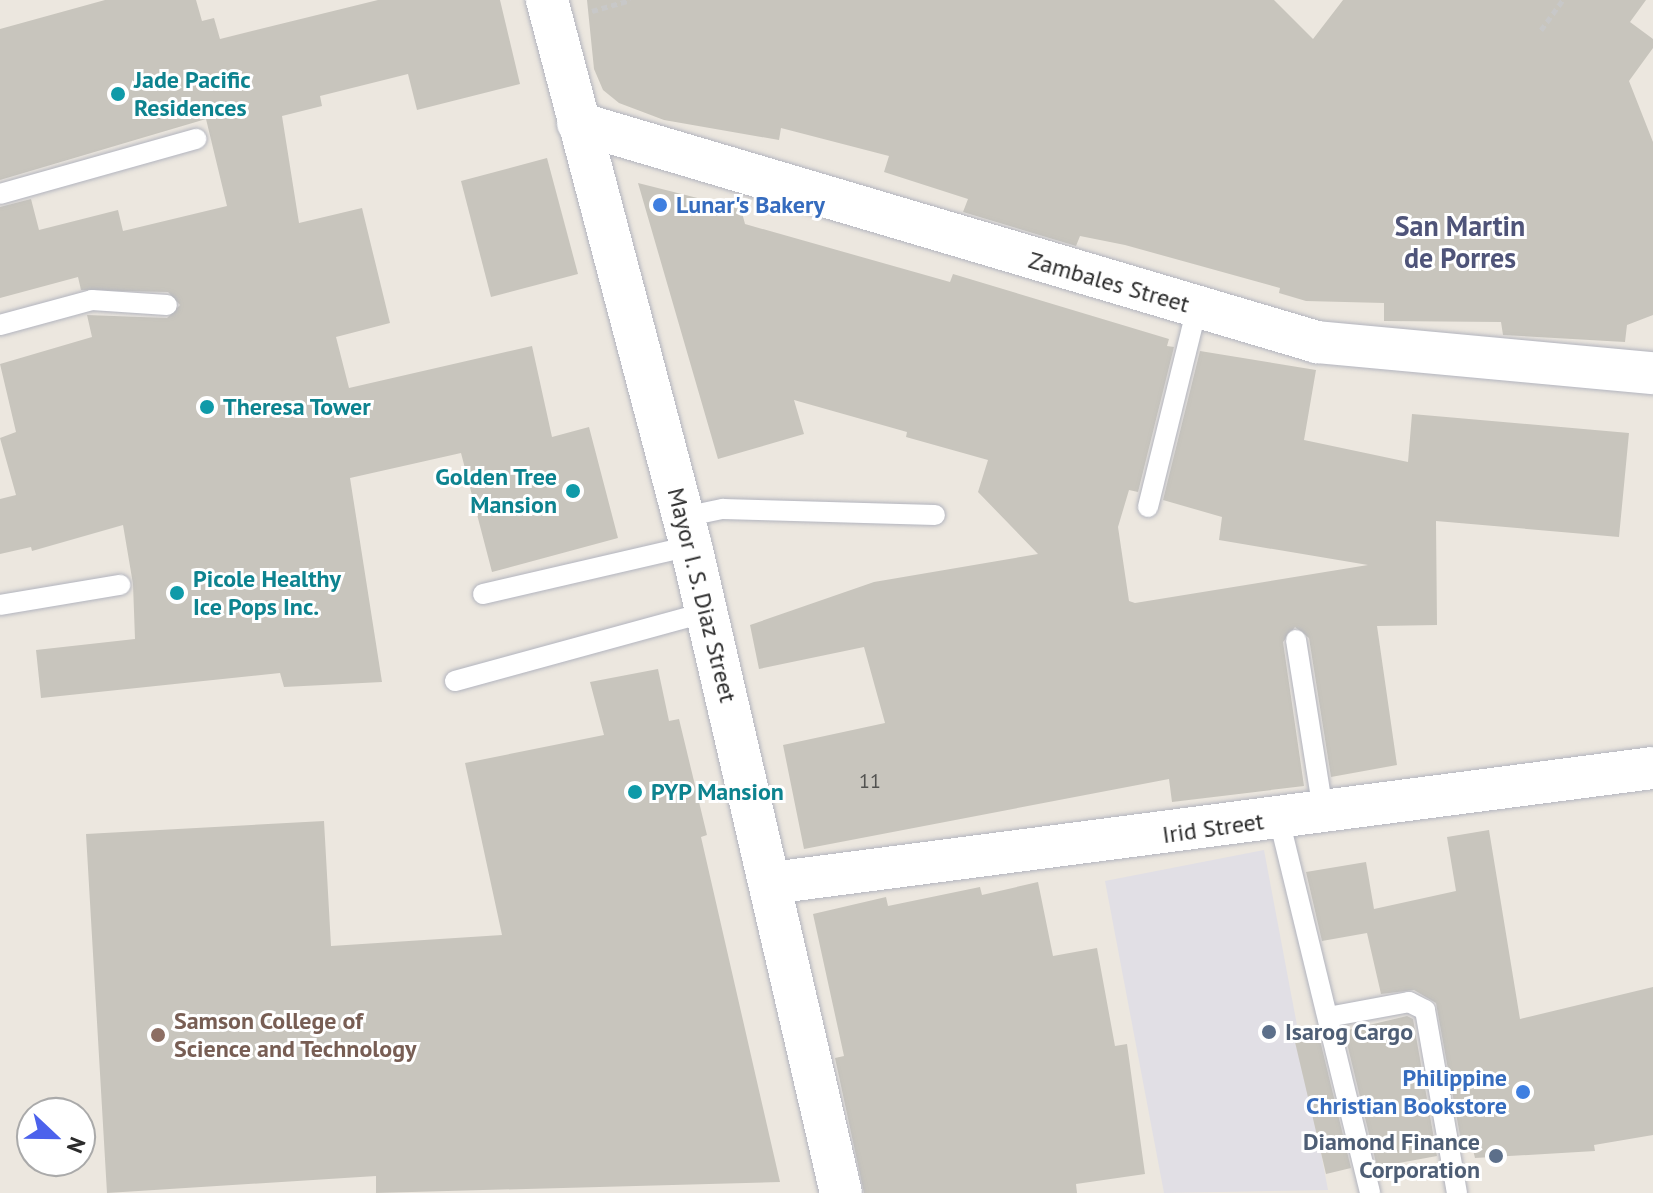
<!DOCTYPE html>
<html>
<head>
<meta charset="utf-8">
<style>
  body { margin:0 }
  #map { position:relative; width:1653px; height:1193px; overflow:hidden; background:#ece7df; font-family:"PT Sans",sans-serif }
  div>[style] { position:absolute }
  [style*='--x'] { left:calc(var(--x)*1px); top:calc(var(--y)*1px); width:calc(var(--w)*1px); rotate:calc(var(--a)*1deg) }
  .industrial>* { inset:0; background:#e1dfe5 }
  .building>* { inset:0; background:#c8c5bd }
  .path>* { height:5px; margin-top:-2.5px; transform-origin:0; background:repeating-linear-gradient(90deg,#c8c8c8 0 6px,transparent 0 10px) }
  .roads { filter:drop-shadow(0 0 2px #b2b4be) drop-shadow(0 0 2px #b2b4be) }
  .service>* { height:20px; margin:-10px; padding:0 10px; transform-origin:10px; border-radius:10px; background:#fff }
  .minor>* { height:42px; margin:-21px; padding:0 21px; transform-origin:21px; border-radius:21px; background:#fff }
  .dots>* { width:22px; height:22px; translate:-50% -50%; box-sizing:border-box; border:4px solid #fff; border-radius:50% }
  span { translate:-50% -50%; white-space:nowrap; text-align:center; line-height:1.15; -webkit-text-stroke:6px #fff; paint-order:stroke }
  .number-label { font-size:20px; color:#525250 }
  .number-label span { -webkit-text-stroke-width:0 }
  .culture-label { font-size:24px; color:#0d838f; font-weight:700 }
  .left { translate:0 -50%; text-align:left }
  .right { translate:-100% -50%; text-align:right }
  .shop-label { font-size:24px; color:#366cbe; font-weight:700 }
  .street-label { font-size:24px; color:#2b2b2b }
  .education-label { font-size:24px; color:#785e54; font-weight:700 }
  .service-label { font-size:24px; color:#4e5e75; font-weight:700 }
  .quarter-label { font-size:28px; color:#4f5479; font-weight:700 }
  .north { position:absolute; left:16px; top:1097px; width:80px; height:80px; box-sizing:border-box; background:#fff; border:2px solid #aaa; border-radius:50%; rotate:112deg; font-size:22px; font-weight:700; line-height:32px; text-align:center; color:#2b2b2b }
  .north::after { content:''; display:block; margin:auto; width:28px; height:36px; background:#4c62ec; clip-path:polygon(50% 0,100% 100%,50% 72%,0 100%) }
</style>
</head>
<body>
<div id="map">
  <div class="industrial">
    <i style="clip-path:polygon(1264px 850px,1328px 1190px,1164px 1193px,1105px 881px)"></i>
  </div>
  <div class="building">
    <i style="clip-path:polygon(105px 0,196px 0,202px 21px,214px 18px,220px 39px,378px 0,500px 0,520px 84px,417px 110px,408px 74px,320px 96px,322px 106px,282px 116px,299px 223px,362px 208px,390px 323px,336px 337px,349px 388px,532px 346px,552px 437px,589px 427px,618px 538px,492px 572px,461px 453px,350px 478px,382px 682px,284px 687px,280px 673px,41px 698px,36px 650px,135px 639px,133px 584px,123px 525px,32px 551px,31px 547px,0 554px,0 499px,16px 495px,0 438px,16px 432px,0 364px,92px 337px,87px 315px,167px 318px,180px 305px,168px 292px,81px 290px,78px 277px,0 298px,0 207px,31px 199px,39px 230px,118px 210px,123px 231px,227px 206px,206px 119px,0 180px,0 29px)"></i>
    <i style="clip-path:polygon(587px 0,1274px 0,1313px 39px,1343px 0,1646px 0,1630px 22px,1653px 39px,1653px 48px,1629px 81px,1653px 142px,1653px 315px,1627px 325px,1625px 342px,1503px 335px,1501px 322px,1384px 321px,1384px 303px,1306px 301px,1279px 293px,1280px 288px,1125px 245px,1080px 236px,1076px 246px,963px 212px,968px 199px,884px 172px,889px 156px,781px 128px,779px 140px,664px 120px,619px 103px,603px 90px,594px 69px)"></i>
    <i style="clip-path:polygon(547px 158px,578px 274px,491px 297px,461px 181px)"></i>
    <i style="clip-path:polygon(638px 183px,741px 209px,745px 224px,950px 282px,953px 274px,1169px 339px,1167px 346px,1174px 347px,1138px 492px,1129px 490px,1118px 527px,1129px 601px,1135px 603px,1368px 565px,1219px 540px,1222px 517px,1163px 500px,1200px 351px,1316px 370px,1304px 440px,1408px 462px,1412px 414px,1629px 433px,1619px 537px,1436px 521px,1437px 625px,1377px 626px,1397px 765px,1331px 777px,1309px 638px,1295px 627px,1283px 642px,1304px 786px,1172px 802px,1169px 779px,804px 849px,783px 745px,885px 723px,864px 647px,759px 669px,750px 625px,874px 582px,1038px 554px,978px 492px,988px 460px,906px 437px,907px 432px,794px 400px,804px 434px,718px 459px)"></i>
    <i style="clip-path:polygon(658px 669px,669px 721px,679px 719px,707px 835px,701px 837px,780px 1182px,376px 1193px,376px 1176px,107px 1193px,86px 834px,324px 821px,331px 946px,502px 935px,465px 763px,604px 735px,590px 682px)"></i>
    <i style="clip-path:polygon(1489px 830px,1520px 1019px,1653px 987px,1653px 1135px,1594px 1145px,1595px 1151px,1475px 1158px,1473px 1150px,1463px 1152px,1436px 1003px,1414px 990px,1381px 994px,1367px 933px,1322px 941px,1306px 872px,1366px 862px,1374px 909px,1456px 891px,1447px 837px)"></i>
    <i style="clip-path:polygon(1038px 882px,1053px 956px,1097px 948px,1115px 1046px,1127px 1044px,1145px 1174px,1076px 1184px,1077px 1193px,864px 1193px,835px 1058px,844px 1056px,813px 914px,886px 897px,888px 906px,980px 887px,982px 895px)"></i>
    <i style="clip-path:polygon(1407px 1016px,1413px 1019px,1437px 1156px,1377px 1167px,1344px 1031px)"></i>
    <i style="clip-path:polygon(1319px 1036px,1351px 1168px,1326px 1174px,1295px 1042px)"></i>
  </div>
  <div class="path">
    <i style="--x:592;--y:11;--w:40;--a:-16"></i>
    <i style="--x:1541;--y:30;--w:37;--a:-54"></i>
  </div>
  <div class="roads">
    <div class="service">
      <i style="--x:0;--y:194;--w:204;--a:-15.7"></i>
      <i style="--x:0;--y:325;--w:95;--a:-15.2"></i>
      <i style="--x:92;--y:300;--w:75;--a:3.8"></i>
      <i style="--x:1148;--y:507;--w:206;--a:-76.2"></i>
      <i style="--x:684;--y:517;--w:40;--a:-12"></i>
      <i style="--x:723;--y:509;--w:212;--a:1.6"></i>
      <i style="--x:483;--y:594;--w:213;--a:-13"></i>
      <i style="--x:0;--y:605;--w:122;--a:-9.5"></i>
      <i style="--x:1296;--y:640;--w:173;--a:81"></i>
      <i style="--x:455;--y:681;--w:261;--a:-15.3"></i>
      <i style="--x:1279;--y:819;--w:385;--a:76.3"></i>
      <i style="--x:1328;--y:1017;--w:82;--a:-10.5"></i>
      <i style="--x:1409;--y:1002;--w:18;--a:27"></i>
      <i style="--x:1425;--y:1010;--w:186;--a:80.1"></i>
    </div>
    <div class="minor">
      <i style="--x:547;--y:0;--w:565;--a:75.23"></i>
      <i style="--x:691;--y:546;--w:664;--a:76.95"></i>
      <i style="--x:578;--y:123;--w:771;--a:16.51"></i>
      <i style="--x:1317;--y:342;--w:337;--a:5.3"></i>
      <i style="--x:772;--y:883;--w:888;--a:-7.44"></i>
    </div>
  </div>
  <div class="dots">
    <i style="left:118px;top:94px;background:#0f9aa8"></i>
    <i style="left:660px;top:205px;background:#3f7fe0"></i>
    <i style="left:207px;top:407px;background:#0f9aa8"></i>
    <i style="left:573px;top:491px;background:#0f9aa8"></i>
    <i style="left:177px;top:593px;background:#0f9aa8"></i>
    <i style="left:635px;top:792px;background:#0f9aa8"></i>
    <i style="left:1269px;top:1032px;background:#5c6f8a"></i>
    <i style="left:158px;top:1035px;background:#8d6e63"></i>
    <i style="left:1523px;top:1092px;background:#3f7fe0"></i>
    <i style="left:1496px;top:1156px;background:#5c6f8a"></i>
  </div>
  <div class="number-label">
    <span style="left:870px;top:781px">11</span>
  </div>
  <div class="culture-label">
    <span class="left" style="left:134px;top:94px">Jade Pacific<br>Residences</span>
    <span class="left" style="left:223px;top:407px">Theresa Tower</span>
    <span class="right" style="left:557px;top:491px">Golden Tree<br>Mansion</span>
    <span class="left" style="left:193px;top:593px">Picole Healthy<br>Ice Pops Inc.</span>
    <span class="left" style="left:651px;top:792px">PYP Mansion</span>
  </div>
  <div class="shop-label">
    <span class="left" style="left:676px;top:205px">Lunar's Bakery</span>
    <span class="right" style="left:1507px;top:1092px">Philippine<br>Christian Bookstore</span>
  </div>
  <div class="street-label">
    <span style="left:1109px;top:282px;rotate:16deg">Zambales Street</span>
    <span style="left:702px;top:595px;rotate:76deg">Mayor I. S. Diaz Street</span>
    <span style="left:1213px;top:828px;rotate:-8deg">Irid Street</span>
  </div>
  <div class="education-label">
    <span class="left" style="left:174px;top:1035px">Samson College of<br>Science and Technology</span>
  </div>
  <div class="service-label">
    <span class="left" style="left:1285px;top:1032px">Isarog Cargo</span>
    <span class="right" style="left:1480px;top:1156px">Diamond Finance<br>Corporation</span>
  </div>
  <div class="quarter-label">
    <span style="left:1460px;top:242px">San Martin<br>de Porres</span>
  </div>
  <div class="north">N</div>
</div>
</body>
</html>
